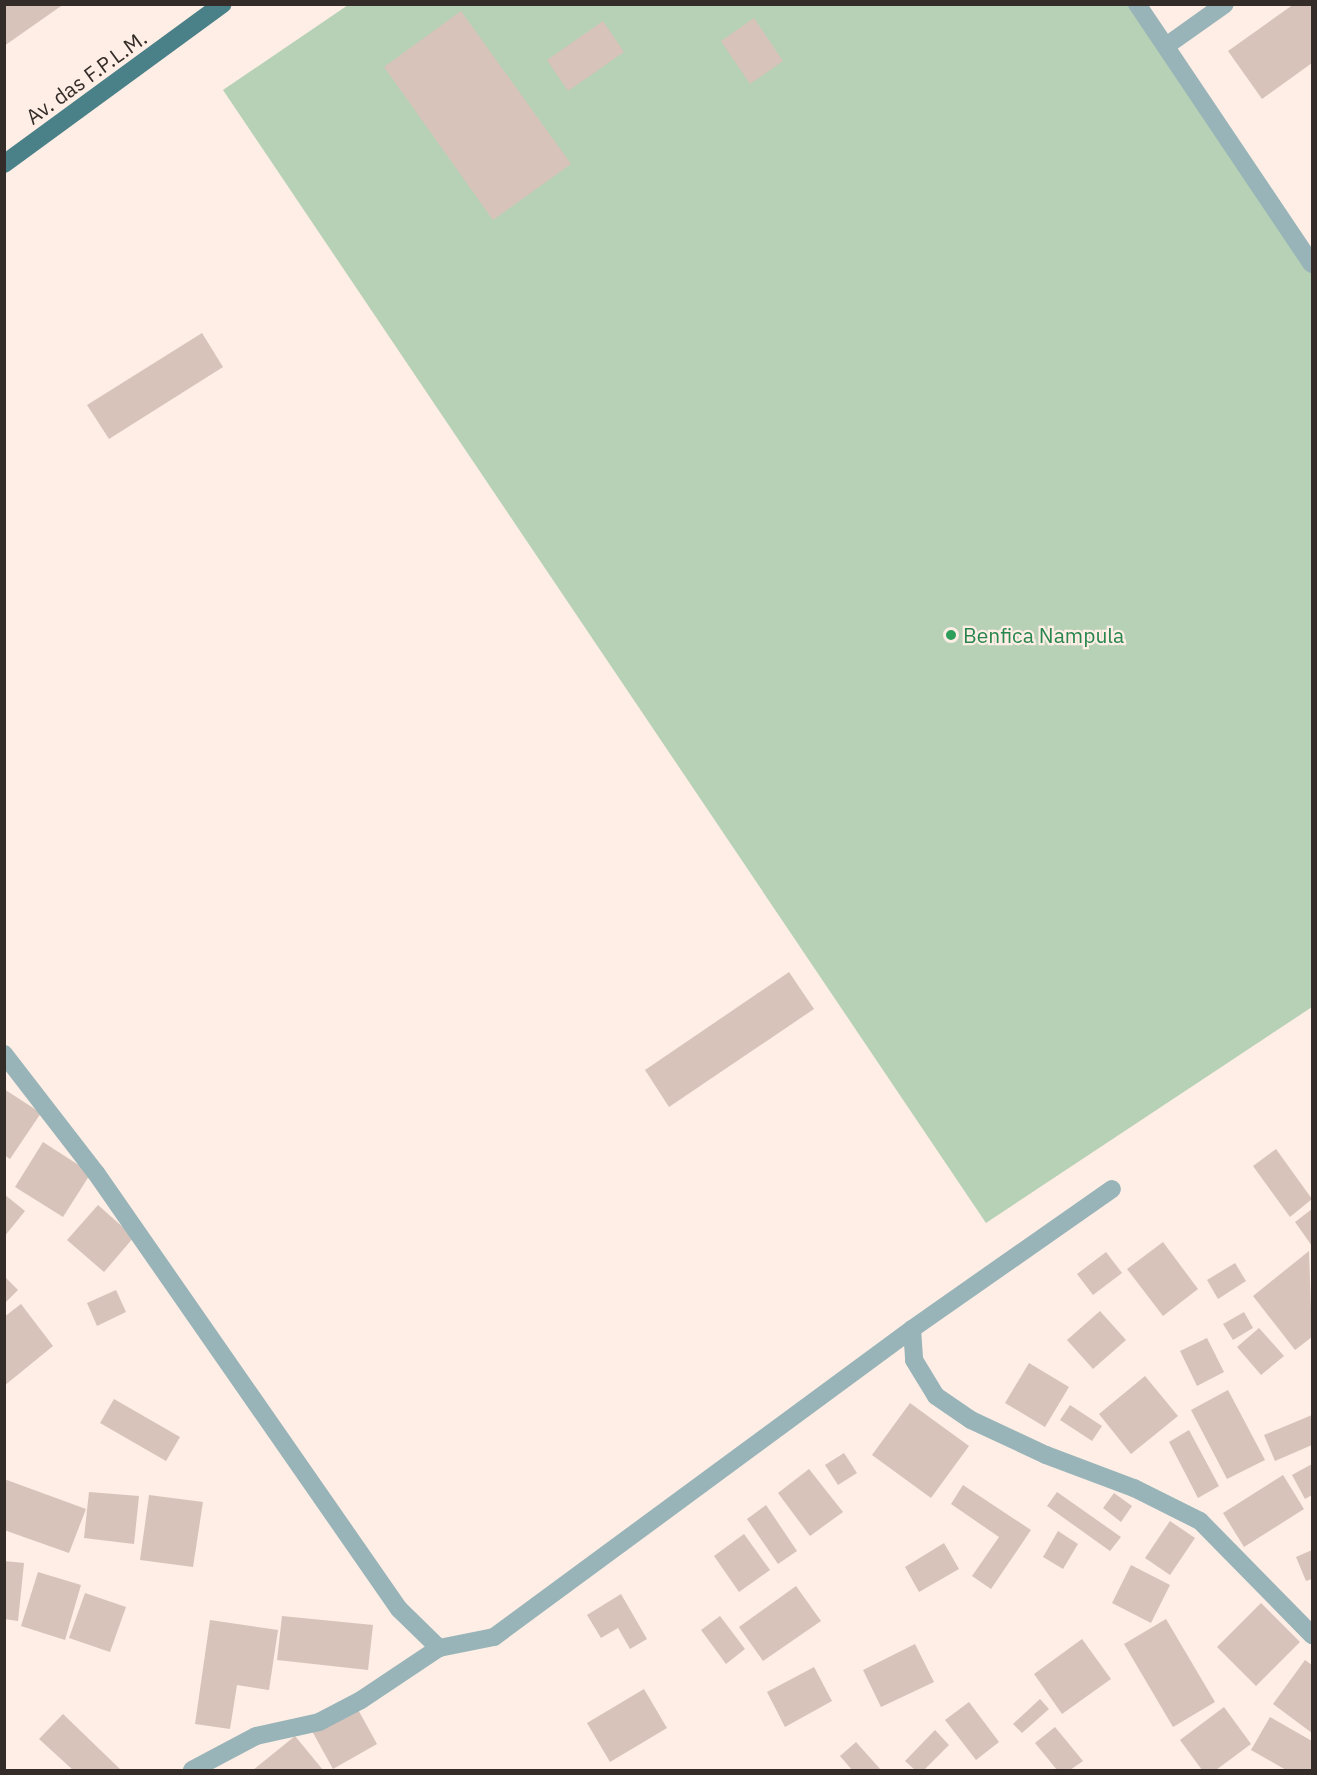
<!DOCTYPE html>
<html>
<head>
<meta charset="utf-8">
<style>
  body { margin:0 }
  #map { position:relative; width:1317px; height:1775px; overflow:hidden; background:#feeee5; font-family:"IBM Plex Sans",sans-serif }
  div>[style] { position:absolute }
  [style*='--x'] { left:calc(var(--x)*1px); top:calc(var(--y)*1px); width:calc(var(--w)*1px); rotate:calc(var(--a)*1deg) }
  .green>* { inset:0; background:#b6d1b5 }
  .building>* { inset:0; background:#d7c3ba }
  .minor>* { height:18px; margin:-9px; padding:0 9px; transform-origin:9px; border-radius:9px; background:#98b4b8 }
  .major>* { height:18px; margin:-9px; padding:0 9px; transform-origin:9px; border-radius:9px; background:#4a8088 }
  .dots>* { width:16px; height:16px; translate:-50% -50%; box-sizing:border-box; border:3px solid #feeee5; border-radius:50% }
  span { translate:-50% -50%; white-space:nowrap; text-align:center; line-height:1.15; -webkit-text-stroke:4.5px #feeee5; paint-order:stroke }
  .street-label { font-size:21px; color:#342c28 }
  .leisure-label { font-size:21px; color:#27864d }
  .left { translate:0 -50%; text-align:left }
  .frame { position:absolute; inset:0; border:6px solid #342c28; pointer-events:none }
</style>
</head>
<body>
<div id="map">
  <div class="green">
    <i style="clip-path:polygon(348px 5px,1137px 5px,1312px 264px,1312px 1007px,986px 1223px,223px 90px)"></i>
  </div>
  <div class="building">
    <i style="clip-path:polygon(4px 4px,64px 4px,4px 46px)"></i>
    <i style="clip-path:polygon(1294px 4px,1312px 4px,1312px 63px,1262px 99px,1228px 51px)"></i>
    <i style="clip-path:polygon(461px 11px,571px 164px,493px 220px,384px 67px)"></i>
    <i style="clip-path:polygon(754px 18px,783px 61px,750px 84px,721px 41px)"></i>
    <i style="clip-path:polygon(603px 21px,624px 52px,568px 91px,547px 60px)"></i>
    <i style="clip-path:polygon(202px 333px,223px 367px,109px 439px,87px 405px)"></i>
    <i style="clip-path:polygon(789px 972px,814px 1009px,669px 1107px,645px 1070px)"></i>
    <i style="clip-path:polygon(4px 1089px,41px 1113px,10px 1159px,4px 1155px)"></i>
    <i style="clip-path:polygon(43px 1142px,91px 1173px,63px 1217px,15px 1187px)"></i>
    <i style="clip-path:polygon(1276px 1149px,1312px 1199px,1290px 1217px,1253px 1166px)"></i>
    <i style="clip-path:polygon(4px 1194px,25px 1211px,4px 1237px)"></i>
    <i style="clip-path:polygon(98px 1205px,134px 1237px,104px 1272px,67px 1240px)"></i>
    <i style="clip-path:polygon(1312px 1209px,1312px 1246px,1295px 1222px)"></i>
    <i style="clip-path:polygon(1163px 1242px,1198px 1289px,1163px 1316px,1127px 1269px)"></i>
    <i style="clip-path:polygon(1309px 1251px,1312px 1337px,1295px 1350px,1253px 1296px)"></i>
    <i style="clip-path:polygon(1106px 1252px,1122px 1273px,1093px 1295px,1077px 1274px)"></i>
    <i style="clip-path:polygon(1235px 1263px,1246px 1281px,1218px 1299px,1207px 1280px)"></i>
    <i style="clip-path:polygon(4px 1276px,18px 1290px,4px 1304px)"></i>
    <i style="clip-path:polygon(116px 1290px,126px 1312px,97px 1326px,87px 1303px)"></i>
    <i style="clip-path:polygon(21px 1304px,53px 1346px,4px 1386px,4px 1317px)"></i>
    <i style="clip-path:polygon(1100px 1311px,1126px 1340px,1093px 1369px,1067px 1340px)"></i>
    <i style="clip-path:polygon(1244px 1312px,1253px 1328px,1233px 1340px,1223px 1324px)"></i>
    <i style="clip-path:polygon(1259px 1328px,1284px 1356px,1261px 1375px,1237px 1347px)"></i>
    <i style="clip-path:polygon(1207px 1338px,1224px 1372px,1197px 1386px,1180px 1351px)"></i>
    <i style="clip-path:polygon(1029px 1363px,1069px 1387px,1045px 1427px,1005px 1403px)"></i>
    <i style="clip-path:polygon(1145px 1376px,1178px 1416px,1131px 1454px,1099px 1414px)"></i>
    <i style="clip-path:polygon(1228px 1390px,1265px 1460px,1227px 1479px,1191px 1410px)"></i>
    <i style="clip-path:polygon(114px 1399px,180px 1437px,166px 1461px,100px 1423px)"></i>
    <i style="clip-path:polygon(910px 1403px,969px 1446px,931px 1498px,872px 1455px)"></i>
    <i style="clip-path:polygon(1070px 1405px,1102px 1426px,1092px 1441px,1060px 1420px)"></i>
    <i style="clip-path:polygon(1312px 1415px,1312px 1445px,1275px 1461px,1264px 1435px)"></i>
    <i style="clip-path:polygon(1189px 1430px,1219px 1486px,1198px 1498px,1169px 1442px)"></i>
    <i style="clip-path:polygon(844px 1453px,857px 1473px,838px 1485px,825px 1465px)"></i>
    <i style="clip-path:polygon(1312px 1464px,1312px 1495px,1305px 1499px,1292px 1475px)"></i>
    <i style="clip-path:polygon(809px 1469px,843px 1512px,810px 1536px,778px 1493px)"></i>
    <i style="clip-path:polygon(1283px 1475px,1304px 1509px,1244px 1547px,1223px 1513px)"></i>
    <i style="clip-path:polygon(4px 1479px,86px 1509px,69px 1553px,4px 1530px)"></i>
    <i style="clip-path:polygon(963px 1485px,1031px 1530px,991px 1589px,972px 1576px,999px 1537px,951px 1504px)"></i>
    <i style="clip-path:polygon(89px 1492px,139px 1496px,134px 1544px,84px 1538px)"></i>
    <i style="clip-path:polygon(1057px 1492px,1121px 1537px,1110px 1551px,1047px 1506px)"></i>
    <i style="clip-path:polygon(1114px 1493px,1132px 1506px,1121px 1522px,1103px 1508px)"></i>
    <i style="clip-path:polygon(149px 1495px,203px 1502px,193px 1567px,140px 1560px)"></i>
    <i style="clip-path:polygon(766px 1505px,797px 1551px,778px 1564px,747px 1519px)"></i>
    <i style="clip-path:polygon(1170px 1521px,1195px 1538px,1170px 1575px,1145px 1558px)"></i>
    <i style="clip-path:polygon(1058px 1531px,1078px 1544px,1063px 1569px,1043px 1557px)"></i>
    <i style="clip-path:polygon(744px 1534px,770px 1570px,739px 1592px,714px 1556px)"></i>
    <i style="clip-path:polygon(944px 1543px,959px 1569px,919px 1592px,905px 1567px)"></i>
    <i style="clip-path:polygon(1312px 1550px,1312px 1579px,1306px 1581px,1296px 1557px)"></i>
    <i style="clip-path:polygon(4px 1561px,24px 1563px,18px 1621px,4px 1619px)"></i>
    <i style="clip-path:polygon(1131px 1565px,1170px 1585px,1151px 1623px,1112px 1603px)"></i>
    <i style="clip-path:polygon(38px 1572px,81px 1585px,65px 1640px,21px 1626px)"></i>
    <i style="clip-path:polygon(796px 1586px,821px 1621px,763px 1661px,739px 1627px)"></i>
    <i style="clip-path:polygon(85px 1593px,126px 1607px,110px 1652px,69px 1638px)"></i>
    <i style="clip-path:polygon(621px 1594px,647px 1639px,630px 1649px,618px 1628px,601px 1638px,587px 1615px)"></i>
    <i style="clip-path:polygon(1261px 1603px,1300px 1642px,1256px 1686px,1217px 1647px)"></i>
    <i style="clip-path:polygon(282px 1616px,373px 1625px,368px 1670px,277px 1660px)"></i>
    <i style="clip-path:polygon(720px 1616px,745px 1649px,726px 1664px,701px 1630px)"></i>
    <i style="clip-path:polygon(1166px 1619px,1215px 1702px,1173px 1727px,1124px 1644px)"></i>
    <i style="clip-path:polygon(210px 1620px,278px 1630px,269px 1690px,237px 1685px,230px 1729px,195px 1724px)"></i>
    <i style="clip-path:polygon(1082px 1639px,1111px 1679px,1062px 1714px,1034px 1674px)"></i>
    <i style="clip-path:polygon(915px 1644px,934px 1682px,881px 1707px,863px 1670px)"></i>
    <i style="clip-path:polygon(1305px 1660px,1312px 1665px,1312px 1733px,1273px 1704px)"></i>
    <i style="clip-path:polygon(814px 1667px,832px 1701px,785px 1727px,767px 1692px)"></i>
    <i style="clip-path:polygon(644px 1689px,667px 1728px,610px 1762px,587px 1723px)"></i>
    <i style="clip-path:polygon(1040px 1699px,1049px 1709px,1022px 1733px,1013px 1724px)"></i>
    <i style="clip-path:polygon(969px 1702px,999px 1742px,976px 1760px,945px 1720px)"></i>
    <i style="clip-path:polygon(356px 1706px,377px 1744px,333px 1769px,312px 1731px)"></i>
    <i style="clip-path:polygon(1224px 1707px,1251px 1744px,1216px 1770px,1202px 1770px,1180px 1740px)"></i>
    <i style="clip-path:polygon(63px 1714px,121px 1770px,73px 1770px,39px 1739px)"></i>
    <i style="clip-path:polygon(1270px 1717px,1312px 1741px,1312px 1770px,1286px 1770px,1251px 1750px)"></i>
    <i style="clip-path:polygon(1055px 1727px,1083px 1761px,1070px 1770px,1057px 1770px,1035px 1743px)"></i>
    <i style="clip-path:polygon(935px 1730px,949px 1745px,924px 1770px,915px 1770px,905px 1761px)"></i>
    <i style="clip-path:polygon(295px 1736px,323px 1770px,253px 1770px)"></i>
    <i style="clip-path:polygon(856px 1742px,881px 1770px,852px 1770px,840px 1756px)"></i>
  </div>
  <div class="minor">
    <i style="--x:1137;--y:4;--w:313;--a:56.1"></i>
    <i style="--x:1166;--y:46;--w:72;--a:-35.4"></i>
    <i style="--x:4;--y:1054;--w:150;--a:52.3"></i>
    <i style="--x:96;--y:1173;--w:531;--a:55.2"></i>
    <i style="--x:399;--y:1609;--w:56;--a:44.3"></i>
    <i style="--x:912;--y:1329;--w:31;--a:86"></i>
    <i style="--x:914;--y:1360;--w:42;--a:58.6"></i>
    <i style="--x:936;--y:1396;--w:42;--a:34.4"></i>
    <i style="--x:971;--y:1420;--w:83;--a:25"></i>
    <i style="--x:1046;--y:1455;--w:94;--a:20.6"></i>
    <i style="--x:1134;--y:1488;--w:74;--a:26.6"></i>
    <i style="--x:1200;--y:1521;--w:160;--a:45.5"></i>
    <i style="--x:192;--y:1770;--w:72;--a:-28"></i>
    <i style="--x:256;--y:1736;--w:65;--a:-12.5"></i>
    <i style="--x:319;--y:1722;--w:47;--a:-27.6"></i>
    <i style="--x:361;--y:1700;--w:94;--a:-33.7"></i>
    <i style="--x:439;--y:1648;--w:56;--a:-11.3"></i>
    <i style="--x:494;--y:1637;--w:519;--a:-36.38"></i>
    <i style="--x:912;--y:1329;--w:244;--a:-35"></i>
  </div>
  <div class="major">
    <i style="--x:4;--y:164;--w:271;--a:-36.2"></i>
  </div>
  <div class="dots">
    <i style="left:951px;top:635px;background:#2e9e5b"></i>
  </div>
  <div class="street-label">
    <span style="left:86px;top:77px;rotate:-36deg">Av. das F.P.L.M.</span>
  </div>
  <div class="leisure-label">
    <span class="left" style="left:963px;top:635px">Benfica Nampula</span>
  </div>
  <div class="frame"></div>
</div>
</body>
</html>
